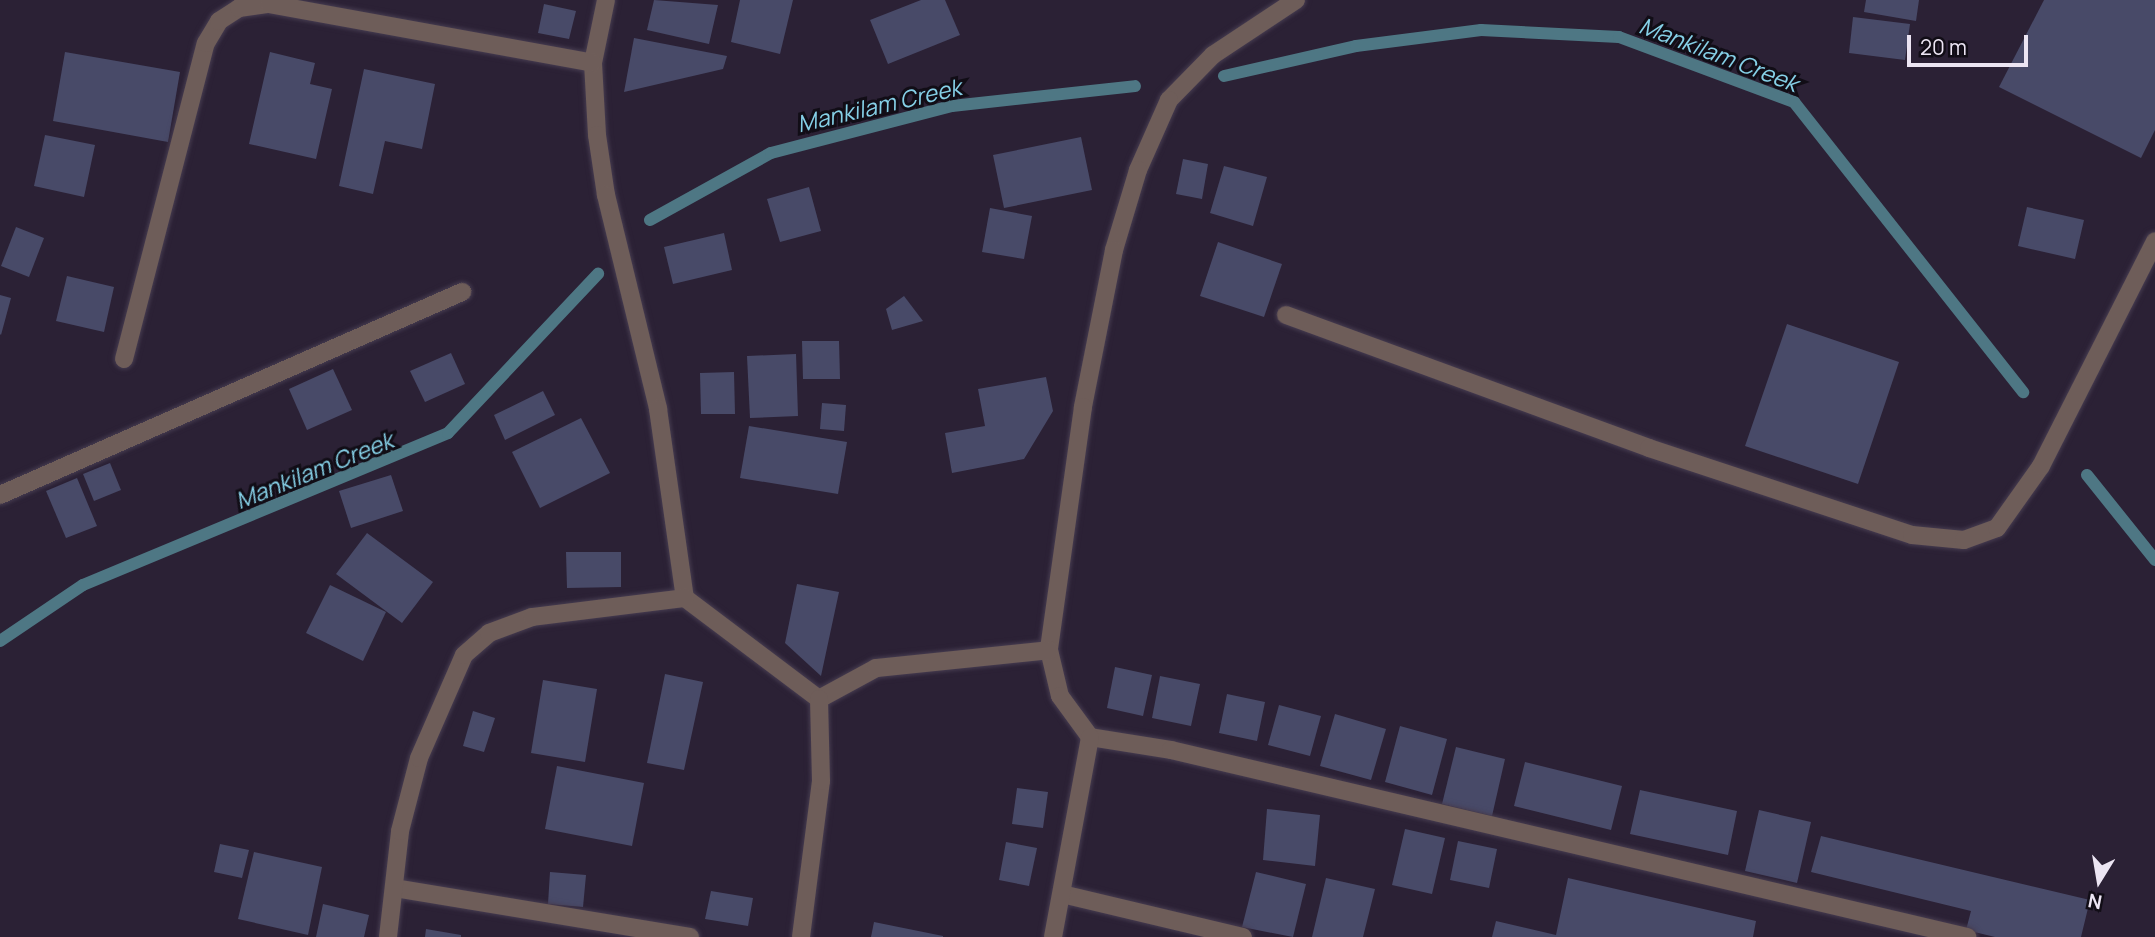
<!DOCTYPE html>
<html>
<head>
<meta charset="utf-8">
<style>
  body { margin:0 }
  #map { position:relative; width:2155px; height:937px; overflow:hidden; background:#2b2135; font-family:Manrope,sans-serif }
  div>[style] { position:absolute }
  [style*='--x'] { left:calc(var(--x)*1px); top:calc(var(--y)*1px); width:calc(var(--w)*1px); rotate:calc(var(--a)*1deg) }
  .stream>* { height:12px; margin:-6px; padding:0 6px; transform-origin:6px; border-radius:6px; background:#4e7784 }
  .building>* { inset:0; background:#484a68 }
  .roads { filter:drop-shadow(0 0 2px #463c50) drop-shadow(0 0 2px #463c50) }
  .lane>* { height:18px; margin:-9px; padding:0 9px; transform-origin:9px; border-radius:9px; background:#6e5d59 }
  .street>* { height:18px; margin:-9px; padding:0 9px; transform-origin:9px; border-radius:9px; background:#6e5d59 }
  span { translate:-50% -50%; white-space:nowrap; text-align:center; line-height:1.15; -webkit-text-stroke:6px #110d16; paint-order:stroke }
  .water-label { font-size:23px; color:#86d0e7; font-style:italic }
  .north { position:absolute; left:2064px; top:846px; width:70px; height:70px; -webkit-text-stroke:5px #110d16; paint-order:stroke; rotate:191deg; font-size:19px; font-weight:700; line-height:28px; text-align:center; color:#ece5f3 }
  .north::after { content:''; display:block; margin:auto; width:24px; height:32px; background:#ece5f3; clip-path:polygon(50% 0,100% 100%,50% 72%,0 100%) }
  .scale { position:absolute; left:1907px; top:35px; width:121px; height:32px; box-sizing:border-box; border:4px solid #ece5f3; border-top:0; padding-left:9px; font-size:21px; line-height:24px; white-space:nowrap; color:#ece5f3; -webkit-text-stroke:5px #110d16; paint-order:stroke }
</style>
</head>
<body>
<div id="map">
  <div class="stream">
    <i style="--x:1224;--y:76;--w:135;--a:-12.8"></i>
    <i style="--x:1356;--y:46;--w:126;--a:-7.3"></i>
    <i style="--x:1481;--y:30;--w:138;--a:2.9"></i>
    <i style="--x:1619;--y:37;--w:187;--a:20.4"></i>
    <i style="--x:1794;--y:102;--w:370;--a:51.7"></i>
    <i style="--x:650;--y:220;--w:138;--a:-29"></i>
    <i style="--x:771;--y:153;--w:187;--a:-14.6"></i>
    <i style="--x:952;--y:106;--w:184;--a:-6.2"></i>
    <i style="--x:2087;--y:475;--w:109;--a:51.3"></i>
    <i style="--x:0;--y:641;--w:100;--a:-34"></i>
    <i style="--x:83;--y:585;--w:395;--a:-22.6"></i>
    <i style="--x:448;--y:433;--w:219;--a:-46.7"></i>
  </div>
  <div class="building">
    <i style="clip-path:polygon(654px 0,718px 5px,709px 44px,647px 30px)"></i>
    <i style="clip-path:polygon(740px 0,793px 0,780px 54px,731px 42px)"></i>
    <i style="clip-path:polygon(921px 0,945px 0,960px 35px,888px 64px,870px 20px)"></i>
    <i style="clip-path:polygon(1866px 0,1919px 0,1916px 21px,1864px 12px)"></i>
    <i style="clip-path:polygon(2044px 0,2155px 0,2155px 130px,2141px 158px,1999px 87px)"></i>
    <i style="clip-path:polygon(544px 4px,576px 11px,569px 39px,538px 33px)"></i>
    <i style="clip-path:polygon(1853px 17px,1910px 24px,1905px 60px,1849px 53px)"></i>
    <i style="clip-path:polygon(634px 38px,727px 56px,723px 69px,624px 92px)"></i>
    <i style="clip-path:polygon(65px 52px,180px 72px,168px 142px,53px 121px)"></i>
    <i style="clip-path:polygon(270px 52px,315px 63px,310px 84px,332px 89px,316px 159px,249px 144px)"></i>
    <i style="clip-path:polygon(364px 69px,435px 84px,422px 149px,385px 141px,373px 194px,339px 186px)"></i>
    <i style="clip-path:polygon(45px 135px,95px 145px,84px 197px,34px 186px)"></i>
    <i style="clip-path:polygon(1081px 137px,1092px 190px,1004px 208px,993px 155px)"></i>
    <i style="clip-path:polygon(1183px 159px,1208px 164px,1202px 199px,1176px 194px)"></i>
    <i style="clip-path:polygon(1224px 166px,1267px 177px,1253px 226px,1210px 213px)"></i>
    <i style="clip-path:polygon(809px 187px,821px 231px,780px 242px,767px 199px)"></i>
    <i style="clip-path:polygon(2027px 207px,2084px 220px,2075px 259px,2018px 246px)"></i>
    <i style="clip-path:polygon(990px 208px,1032px 216px,1024px 259px,982px 252px)"></i>
    <i style="clip-path:polygon(16px 227px,44px 238px,29px 277px,1px 266px)"></i>
    <i style="clip-path:polygon(724px 233px,732px 270px,673px 284px,664px 247px)"></i>
    <i style="clip-path:polygon(1218px 242px,1282px 264px,1264px 317px,1200px 296px)"></i>
    <i style="clip-path:polygon(67px 276px,114px 287px,104px 332px,56px 321px)"></i>
    <i style="clip-path:polygon(0 295px,11px 298px,1px 335px,0 334px)"></i>
    <i style="clip-path:polygon(904px 296px,923px 321px,892px 330px,886px 309px)"></i>
    <i style="clip-path:polygon(1787px 324px,1899px 362px,1858px 484px,1745px 446px)"></i>
    <i style="clip-path:polygon(802px 341px,839px 341px,840px 379px,803px 379px)"></i>
    <i style="clip-path:polygon(451px 353px,465px 384px,425px 402px,410px 371px)"></i>
    <i style="clip-path:polygon(796px 354px,798px 416px,750px 418px,747px 356px)"></i>
    <i style="clip-path:polygon(333px 369px,352px 410px,307px 430px,289px 389px)"></i>
    <i style="clip-path:polygon(734px 372px,735px 414px,701px 414px,700px 373px)"></i>
    <i style="clip-path:polygon(1046px 377px,1053px 411px,1024px 459px,952px 473px,945px 433px,985px 426px,978px 389px)"></i>
    <i style="clip-path:polygon(543px 391px,555px 415px,505px 440px,494px 415px)"></i>
    <i style="clip-path:polygon(822px 403px,846px 405px,844px 431px,820px 429px)"></i>
    <i style="clip-path:polygon(581px 418px,610px 473px,540px 508px,512px 452px)"></i>
    <i style="clip-path:polygon(749px 426px,847px 442px,838px 494px,740px 478px)"></i>
    <i style="clip-path:polygon(110px 463px,121px 490px,94px 501px,83px 474px)"></i>
    <i style="clip-path:polygon(391px 475px,403px 511px,351px 528px,339px 491px)"></i>
    <i style="clip-path:polygon(77px 478px,97px 526px,66px 538px,46px 491px)"></i>
    <i style="clip-path:polygon(367px 533px,433px 582px,402px 623px,336px 574px)"></i>
    <i style="clip-path:polygon(566px 552px,621px 552px,621px 587px,567px 588px)"></i>
    <i style="clip-path:polygon(797px 584px,839px 592px,821px 676px,785px 643px)"></i>
    <i style="clip-path:polygon(330px 585px,386px 612px,363px 661px,306px 633px)"></i>
    <i style="clip-path:polygon(1115px 667px,1152px 675px,1143px 716px,1107px 708px)"></i>
    <i style="clip-path:polygon(665px 674px,703px 682px,684px 770px,647px 763px)"></i>
    <i style="clip-path:polygon(1160px 676px,1200px 684px,1191px 726px,1152px 718px)"></i>
    <i style="clip-path:polygon(543px 680px,597px 689px,585px 762px,531px 753px)"></i>
    <i style="clip-path:polygon(1227px 694px,1265px 702px,1257px 741px,1219px 733px)"></i>
    <i style="clip-path:polygon(1279px 705px,1321px 716px,1310px 756px,1268px 745px)"></i>
    <i style="clip-path:polygon(473px 711px,495px 718px,484px 752px,463px 746px)"></i>
    <i style="clip-path:polygon(1335px 714px,1386px 729px,1371px 780px,1320px 766px)"></i>
    <i style="clip-path:polygon(1400px 726px,1447px 739px,1432px 795px,1385px 782px)"></i>
    <i style="clip-path:polygon(1456px 747px,1505px 759px,1492px 816px,1442px 804px)"></i>
    <i style="clip-path:polygon(1525px 762px,1622px 786px,1611px 830px,1514px 806px)"></i>
    <i style="clip-path:polygon(557px 766px,644px 783px,632px 846px,545px 829px)"></i>
    <i style="clip-path:polygon(1017px 788px,1048px 792px,1043px 828px,1012px 824px)"></i>
    <i style="clip-path:polygon(1640px 790px,1737px 811px,1728px 855px,1630px 834px)"></i>
    <i style="clip-path:polygon(1267px 809px,1320px 815px,1315px 866px,1263px 860px)"></i>
    <i style="clip-path:polygon(1759px 810px,1811px 822px,1797px 883px,1745px 871px)"></i>
    <i style="clip-path:polygon(1405px 829px,1445px 838px,1432px 894px,1392px 885px)"></i>
    <i style="clip-path:polygon(1821px 836px,2090px 900px,2081px 937px,1995px 937px,1966px 930px,1971px 911px,1811px 872px)"></i>
    <i style="clip-path:polygon(1458px 841px,1497px 849px,1489px 888px,1450px 880px)"></i>
    <i style="clip-path:polygon(1006px 842px,1037px 848px,1029px 886px,999px 880px)"></i>
    <i style="clip-path:polygon(220px 844px,249px 850px,242px 878px,214px 872px)"></i>
    <i style="clip-path:polygon(254px 852px,322px 867px,308px 935px,238px 919px)"></i>
    <i style="clip-path:polygon(550px 872px,586px 875px,583px 907px,548px 904px)"></i>
    <i style="clip-path:polygon(1256px 872px,1306px 884px,1293px 937px,1242px 927px)"></i>
    <i style="clip-path:polygon(1326px 878px,1375px 889px,1363px 937px,1312px 937px)"></i>
    <i style="clip-path:polygon(1568px 878px,1756px 921px,1753px 937px,1492px 937px,1496px 921px,1556px 935px)"></i>
    <i style="clip-path:polygon(711px 891px,753px 898px,748px 926px,705px 919px)"></i>
    <i style="clip-path:polygon(323px 904px,369px 915px,364px 937px,316px 937px)"></i>
    <i style="clip-path:polygon(874px 922px,943px 936px,943px 937px,871px 937px)"></i>
    <i style="clip-path:polygon(426px 929px,461px 935px,461px 937px,425px 937px)"></i>
  </div>
  <div class="roads">
    <div class="lane">
      <i style="--x:1286;--y:315;--w:387;--a:20.1"></i>
      <i style="--x:1649;--y:448;--w:277;--a:18.3"></i>
      <i style="--x:1912;--y:535;--w:52;--a:5.5"></i>
      <i style="--x:1964;--y:540;--w:35;--a:-20"></i>
      <i style="--x:1997;--y:528;--w:76;--a:-54.6"></i>
      <i style="--x:2041;--y:466;--w:252;--a:-63.1"></i>
    </div>
    <div class="street">
      <i style="--x:606;--y:0;--w:64;--a:101.7"></i>
      <i style="--x:593;--y:63;--w:72;--a:86.8"></i>
      <i style="--x:597;--y:135;--w:61;--a:81.5"></i>
      <i style="--x:606;--y:195;--w:220;--a:76.3"></i>
      <i style="--x:658;--y:409;--w:191;--a:81.9"></i>
      <i style="--x:685;--y:598;--w:168;--a:37"></i>
      <i style="--x:1296;--y:0;--w:100;--a:146.5"></i>
      <i style="--x:1213;--y:55;--w:63;--a:134.4"></i>
      <i style="--x:1169;--y:100;--w:77;--a:113.9"></i>
      <i style="--x:1138;--y:170;--w:84;--a:106.7"></i>
      <i style="--x:1114;--y:250;--w:160;--a:101.2"></i>
      <i style="--x:1083;--y:407;--w:245;--a:98"></i>
      <i style="--x:1049;--y:650;--w:47;--a:76.6"></i>
      <i style="--x:1060;--y:696;--w:51;--a:53.8"></i>
      <i style="--x:1090;--y:737;--w:82;--a:9.1"></i>
      <i style="--x:1171;--y:750;--w:818;--a:13.22"></i>
      <i style="--x:124;--y:359;--w:326;--a:-75.5"></i>
      <i style="--x:206;--y:43;--w:26;--a:-59"></i>
      <i style="--x:219;--y:21;--w:24;--a:-33"></i>
      <i style="--x:239;--y:8;--w:30;--a:-8"></i>
      <i style="--x:269;--y:4;--w:329;--a:10.3"></i>
      <i style="--x:0;--y:495;--w:505;--a:-23.72"></i>
      <i style="--x:819;--y:699;--w:65;--a:-28.5"></i>
      <i style="--x:876;--y:668;--w:174;--a:-5.9"></i>
      <i style="--x:395;--y:888;--w:299;--a:9.4"></i>
      <i style="--x:1062;--y:894;--w:186;--a:13.4"></i>
      <i style="--x:388;--y:937;--w:107;--a:-83.5"></i>
      <i style="--x:400;--y:831;--w:75;--a:-75.4"></i>
      <i style="--x:419;--y:758;--w:112;--a:-66.4"></i>
      <i style="--x:464;--y:655;--w:33;--a:-41"></i>
      <i style="--x:489;--y:633;--w:46;--a:-20.4"></i>
      <i style="--x:532;--y:617;--w:154;--a:-7.1"></i>
      <i style="--x:801;--y:937;--w:157;--a:-82.7"></i>
      <i style="--x:821;--y:781;--w:82;--a:-91.4"></i>
      <i style="--x:1053;--y:937;--w:203;--a:-79.5"></i>
    </div>
  </div>
  <div class="water-label">
    <span style="left:1719px;top:54px;rotate:21deg">Mankilam Creek</span>
    <span style="left:879px;top:105px;rotate:-13deg">Mankilam Creek</span>
    <span style="left:314px;top:470px;rotate:-22deg">Mankilam Creek</span>
  </div>
  <div class="north">N</div>
  <div class="scale">20 m</div>
</div>
</body>
</html>
